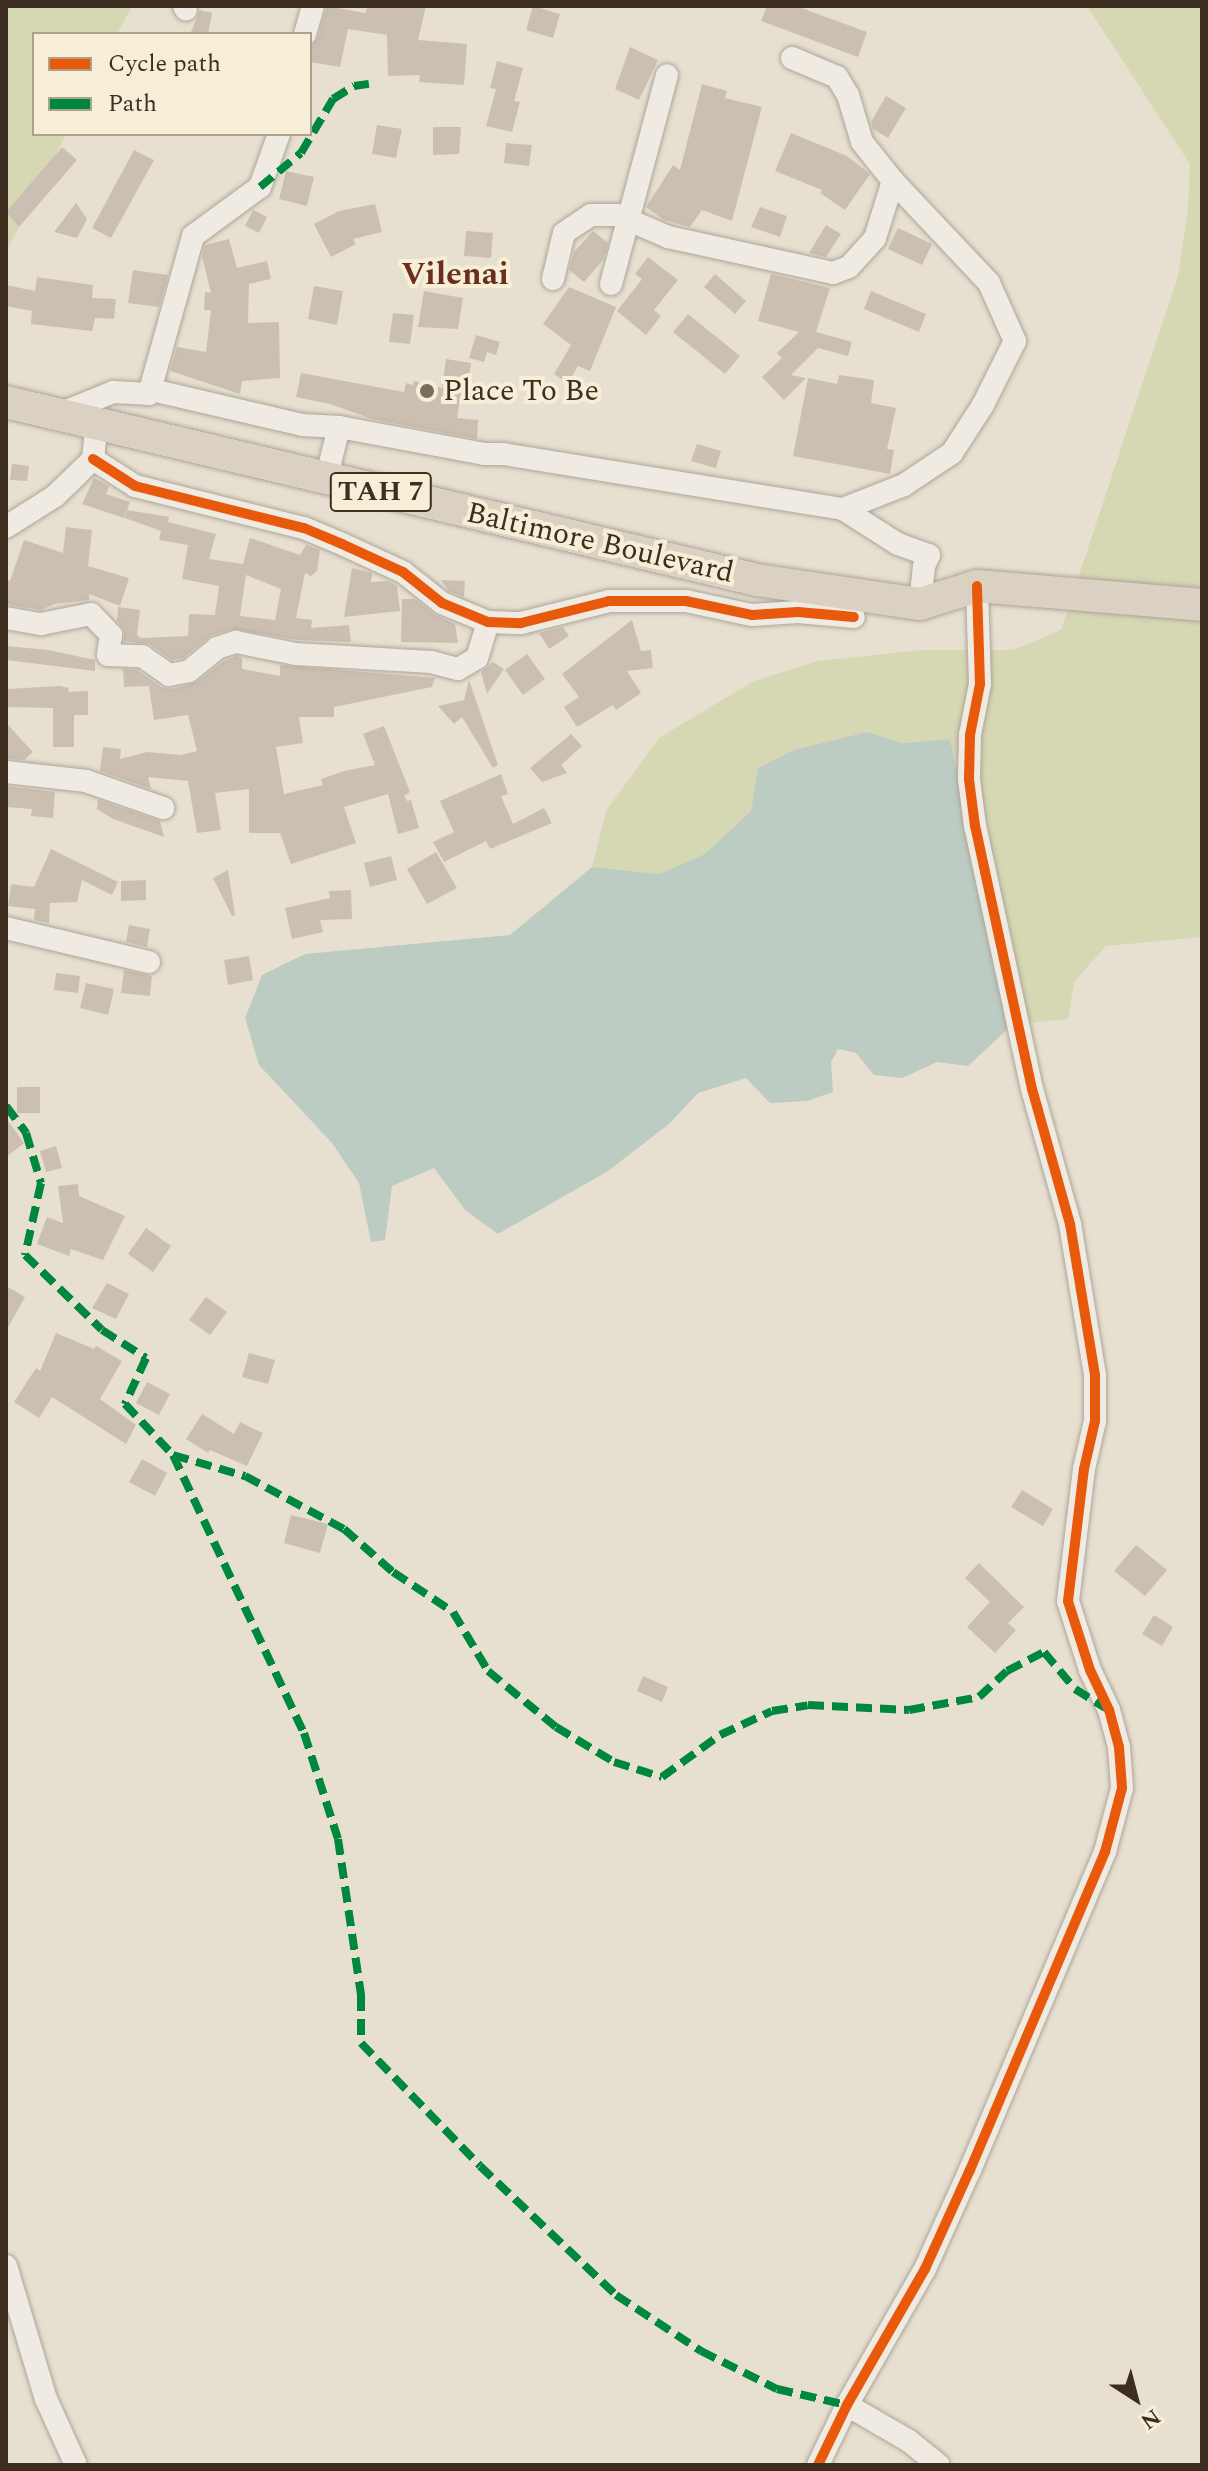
<!DOCTYPE html>
<html>
<head>
<meta charset="utf-8">
<style>
  body { margin:0 }
  #map { position:relative; width:1208px; height:2471px; overflow:hidden; background:#e7e0d1; font-family:Spectral,serif }
  div>[style] { position:absolute }
  [style*='--x'] { left:calc(var(--x)*1px); top:calc(var(--y)*1px); width:calc(var(--w)*1px); rotate:calc(var(--a)*1deg) }
  .green>* { inset:0; background:#d6d7b3 }
  .water>* { inset:0; background:#bcccc2 }
  .building>* { inset:0; background:#cbbfb2 }
  .roads { filter:drop-shadow(0 0 2px #ada599) drop-shadow(0 0 2px #ada599) }
  .minor>* { height:22px; margin:-11px; padding:0 11px; transform-origin:11px; border-radius:11px; background:#efebe3 }
  .highway>* { height:32px; margin:-16px; padding:0 16px; transform-origin:16px; border-radius:16px; background:#dad1c2 }
  .quiet>* { height:8px; margin-top:-4px; transform-origin:0; background:repeating-linear-gradient(90deg,#00873e 0 16px,transparent 0 24px) }
  .cycleway>* { height:10px; margin:-5px; padding:0 5px; transform-origin:5px; border-radius:5px; background:#e8590c }
  .dots>* { width:22px; height:22px; translate:-50% -50%; box-sizing:border-box; border:4px solid #f7eed8; border-radius:50% }
  span { translate:-50% -50%; white-space:nowrap; text-align:center; line-height:1.15; -webkit-text-stroke:8px #f7eed8; paint-order:stroke }
  .shield-label span { padding:2px 6px; background:#f7eed8; border:2px solid; border-radius:6px; -webkit-text-stroke-width:0 }
  .shield-label { font-size:28px; color:#3d2e20; font-weight:700 }
  .poi-label { font-size:30px; color:#3d2e20 }
  .left { translate:0 -50%; text-align:left }
  .street-label { font-size:30px; color:#3d2e20 }
  .neighbourhood-label { font-size:32px; color:#6b2e1e; font-weight:700 }
  .frame { position:absolute; inset:0; border:8px solid #3d2e20; pointer-events:none }
  .legend { position:absolute; left:32px; top:32px; width:280px; height:104px; box-sizing:border-box; background:#f7eed8; border:2px solid #ada18e; margin:0; padding:10px 14px; list-style:none; font-size:24px; color:#3d2e20 }
  .legend li { display:flex; align-items:center; gap:16px; height:40px }
  .legend b { width:40px; border:2px solid #ada18e }
  .north { position:absolute; left:1096px; top:2359px; width:80px; height:80px; -webkit-text-stroke:6px #f7eed8; paint-order:stroke; rotate:144deg; font-size:22px; font-weight:700; line-height:32px; text-align:center; color:#3d2e20 }
  .north::after { content:''; display:block; margin:auto; width:28px; height:36px; background:#3d2e20; clip-path:polygon(50% 0,100% 100%,50% 72%,0 100%) }
</style>
</head>
<body>
<div id="map">
  <div class="green">
    <i style="clip-path:polygon(6px 6px,132px 6px,117px 34px,34px 34px,34px 134px,66px 134px,6px 252px)"></i>
    <i style="clip-path:polygon(1087px 6px,1202px 6px,1202px 937px,1106px 946px,1074px 982px,1068px 1019px,1012px 1025px,950px 739px,903px 743px,867px 732px,758px 768px,751px 811px,706px 854px,660px 874px,592px 867px,606px 811px,659px 738px,754px 681px,818px 661px,923px 650px,1013px 650px,1061px 630px,1178px 276px,1188px 208px,1190px 164px)"></i>
  </div>
  <div class="water">
    <i style="clip-path:polygon(867px 732px,903px 743px,950px 739px,1012px 1025px,968px 1066px,937px 1062px,902px 1078px,874px 1075px,856px 1053px,838px 1049px,831px 1062px,833px 1092px,807px 1101px,770px 1103px,746px 1078px,698px 1093px,669px 1124px,608px 1171px,498px 1234px,466px 1211px,434px 1168px,392px 1186px,385px 1240px,371px 1242px,359px 1183px,332px 1143px,259px 1065px,245px 1018px,262px 975px,305px 954px,510px 935px,592px 867px,660px 874px,705px 854px,751px 811px,758px 768px,794px 750px)"></i>
  </div>
  <div class="building">
    <i style="clip-path:polygon(327px 6px,365px 13px,368px 6px,426px 6px,418px 40px,467px 44px,464px 85px,419px 82px,420px 75px,388px 76px,387px 35px,348px 29px,340px 67px,310px 62px,312px 46px,318px 38px)"></i>
    <i style="clip-path:polygon(533px 6px,560px 14px,553px 38px,526px 30px)"></i>
    <i style="clip-path:polygon(767px 6px,796px 6px,867px 32px,858px 57px,761px 21px)"></i>
    <i style="clip-path:polygon(200px 10px,212px 13px,208px 34px,191px 32px)"></i>
    <i style="clip-path:polygon(630px 47px,658px 60px,639px 100px,615px 89px)"></i>
    <i style="clip-path:polygon(497px 61px,523px 68px,514px 101px,520px 102px,512px 132px,486px 126px,496px 89px,490px 88px)"></i>
    <i style="clip-path:polygon(702px 84px,727px 91px,725px 98px,762px 107px,732px 221px,702px 210px,690px 227px,664px 220px,646px 207px,673px 165px,680px 170px)"></i>
    <i style="clip-path:polygon(886px 96px,906px 108px,888px 138px,873px 129px,871px 122px)"></i>
    <i style="clip-path:polygon(377px 125px,402px 129px,396px 158px,372px 154px)"></i>
    <i style="clip-path:polygon(433px 127px,461px 127px,459px 154px,433px 155px)"></i>
    <i style="clip-path:polygon(791px 133px,847px 156px,870px 174px,845px 210px,820px 193px,822px 190px,775px 171px)"></i>
    <i style="clip-path:polygon(506px 143px,532px 145px,529px 166px,504px 163px)"></i>
    <i style="clip-path:polygon(62px 147px,77px 160px,19px 227px,6px 212px)"></i>
    <i style="clip-path:polygon(134px 150px,154px 160px,111px 238px,92px 228px)"></i>
    <i style="clip-path:polygon(286px 171px,314px 177px,307px 206px,279px 199px)"></i>
    <i style="clip-path:polygon(76px 203px,87px 219px,77px 238px,54px 232px)"></i>
    <i style="clip-path:polygon(375px 204px,382px 232px,353px 239px,356px 244px,331px 257px,314px 224px,339px 211px)"></i>
    <i style="clip-path:polygon(760px 207px,787px 216px,780px 237px,751px 227px)"></i>
    <i style="clip-path:polygon(253px 210px,267px 217px,259px 233px,245px 226px)"></i>
    <i style="clip-path:polygon(826px 225px,841px 234px,826px 257px,809px 253px)"></i>
    <i style="clip-path:polygon(898px 228px,932px 244px,922px 265px,888px 249px)"></i>
    <i style="clip-path:polygon(466px 231px,493px 233px,491px 258px,464px 256px)"></i>
    <i style="clip-path:polygon(593px 231px,608px 243px,603px 260px,584px 282px,569px 270px,574px 252px)"></i>
    <i style="clip-path:polygon(229px 239px,237px 268px,267px 261px,271px 279px,249px 284px,248px 323px,279px 322px,280px 378px,242px 381px,240px 394px,170px 371px,177px 347px,206px 352px,211px 310px,204px 310px,205px 292px,211px 293px,202px 256px,205px 245px)"></i>
    <i style="clip-path:polygon(648px 257px,678px 280px,654px 310px,661px 316px,646px 335px,617px 311px,642px 279px,635px 274px)"></i>
    <i style="clip-path:polygon(133px 270px,168px 275px,159px 307px,128px 303px)"></i>
    <i style="clip-path:polygon(715px 274px,746px 301px,735px 314px,704px 287px)"></i>
    <i style="clip-path:polygon(771px 274px,830px 288px,816px 332px,852px 342px,848px 356px,818px 348px,791px 375px,806px 378px,784px 400px,762px 377px,782px 358px,777px 353px,799px 332px,758px 321px)"></i>
    <i style="clip-path:polygon(37px 277px,93px 285px,92px 298px,116px 299px,114px 319px,95px 318px,92px 331px,31px 324px,32px 311px,6px 306px,6px 285px,35px 291px)"></i>
    <i style="clip-path:polygon(314px 286px,343px 291px,337px 325px,308px 319px)"></i>
    <i style="clip-path:polygon(569px 287px,616px 307px,590px 371px,578px 366px,568px 383px,554px 374px,571px 345px,543px 324px)"></i>
    <i style="clip-path:polygon(424px 291px,463px 298px,458px 329px,418px 327px)"></i>
    <i style="clip-path:polygon(871px 291px,926px 314px,919px 332px,864px 309px)"></i>
    <i style="clip-path:polygon(393px 313px,414px 315px,410px 344px,389px 342px)"></i>
    <i style="clip-path:polygon(688px 314px,740px 356px,725px 374px,673px 332px)"></i>
    <i style="clip-path:polygon(476px 335px,500px 342px,496px 355px,487px 352px,484px 362px,469px 358px)"></i>
    <i style="clip-path:polygon(446px 359px,471px 363px,468px 388px,462px 387px,457px 418px,478px 420px,477px 439px,372px 419px,330px 404px,296px 397px,301px 373px,404px 392px,406px 383px,413px 385px,414px 381px,442px 388px)"></i>
    <i style="clip-path:polygon(839px 375px,874px 380px,871px 403px,896px 408px,887px 449px,894px 450px,890px 474px,793px 456px,808px 378px,837px 384px)"></i>
    <i style="clip-path:polygon(697px 444px,721px 451px,716px 468px,691px 461px)"></i>
    <i style="clip-path:polygon(12px 464px,29px 466px,27px 481px,10px 480px)"></i>
    <i style="clip-path:polygon(evenodd,94px 478px,109px 486px,106px 494px,130px 502px,127px 510px,169px 517px,168px 522px,216px 534px,209px 559px,243px 564px,250px 538px,300px 555px,306px 545px,320px 550px,317px 571px,311px 576px,305px 573px,296px 618px,312px 620px,311px 628px,349px 625px,351px 642px,298px 640px,233px 629px,212px 635px,183px 658px,172px 660px,149px 644px,124px 641px,124px 630px,117px 621px,118px 607px,140px 610px,137px 635px,141px 638px,188px 636px,189px 614px,215px 615px,219px 586px,182px 579px,188px 545px,159px 540px,161px 531px,125px 518px,127px 510px,124px 518px,82px 504px,94px 478px,246px 575px,281px 589px,275px 620px,240px 616px,246px 575px)"></i>
    <i style="clip-path:polygon(66px 527px,92px 530px,88px 566px,129px 578px,120px 606px,89px 594px,89px 600px,54px 604px,41px 610px,6px 604px,6px 579px,10px 581px,24px 540px,63px 553px)"></i>
    <i style="clip-path:polygon(352px 568px,372px 573px,371px 582px,388px 581px,397px 586px,400px 611px,344px 617px)"></i>
    <i style="clip-path:polygon(441px 580px,465px 581px,464px 597px,449px 591px)"></i>
    <i style="clip-path:polygon(402px 599px,415px 599px,434px 614px,455px 624px,458px 643px,401px 642px)"></i>
    <i style="clip-path:polygon(632px 620px,641px 651px,651px 650px,653px 668px,627px 671px,641px 693px,616px 710px,613px 705px,577px 727px,564px 707px,579px 697px,562px 674px)"></i>
    <i style="clip-path:polygon(563px 627px,569px 636px,549px 649px,539px 633px)"></i>
    <i style="clip-path:polygon(6px 646px,48px 650px,95px 660px,95px 671px,6px 660px)"></i>
    <i style="clip-path:polygon(527px 654px,545px 679px,523px 695px,505px 670px)"></i>
    <i style="clip-path:polygon(237px 656px,242px 658px,242px 669px,280px 676px,280px 665px,435px 678px,432px 687px,334px 707px,334px 717px,299px 717px,303px 743px,276px 747px,284px 794px,323px 785px,321px 779px,344px 771px,375px 765px,363px 734px,384px 726px,410px 792px,404px 796px,407px 801px,411px 800px,419px 828px,398px 834px,388px 794px,344px 807px,356px 843px,291px 864px,280px 833px,249px 833px,249px 789px,215px 793px,221px 830px,197px 833px,188px 781px,148px 777px,151px 789px,100px 771px,103px 747px,121px 749px,120px 759px,147px 752px,181px 755px,197px 751px,188px 715px,154px 720px,149px 686px,124px 687px,123px 669px,137px 670px,161px 687px,172px 689px,197px 682px,224px 661px)"></i>
    <i style="clip-path:polygon(493px 662px,504px 669px,487px 694px,481px 672px)"></i>
    <i style="clip-path:polygon(469px 680px,498px 765px,493px 768px,462px 717px,454px 724px,438px 706px,464px 700px)"></i>
    <i style="clip-path:polygon(60px 686px,69px 688px,68px 692px,88px 691px,88px 715px,74px 715px,74px 747px,53px 747px,53px 708px,8px 707px,7px 689px)"></i>
    <i style="clip-path:polygon(6px 723px,33px 752px,24px 760px,6px 758px)"></i>
    <i style="clip-path:polygon(571px 734px,582px 746px,561px 765px,567px 773px,542px 782px,530px 768px)"></i>
    <i style="clip-path:polygon(501px 774px,508px 794px,501px 796px,513px 824px,544px 808px,552px 823px,490px 849px,486px 841px,444px 862px,433px 842px,454px 832px,440px 801px)"></i>
    <i style="clip-path:polygon(6px 786px,55px 792px,53px 818px,31px 816px,32px 809px,6px 807px)"></i>
    <i style="clip-path:polygon(98px 800px,160px 821px,164px 837px,113px 819px,97px 809px)"></i>
    <i style="clip-path:polygon(51px 849px,118px 882px,112px 895px,82px 880px,77px 902px,50px 903px,49px 923px,34px 920px,35px 909px,8px 906px,11px 884px,34px 887px)"></i>
    <i style="clip-path:polygon(436px 852px,457px 888px,427px 904px,407px 869px)"></i>
    <i style="clip-path:polygon(391px 856px,397px 880px,370px 887px,364px 863px)"></i>
    <i style="clip-path:polygon(228px 870px,235px 915px,232px 916px,213px 878px)"></i>
    <i style="clip-path:polygon(146px 880px,146px 900px,121px 901px,121px 881px)"></i>
    <i style="clip-path:polygon(351px 890px,352px 919px,320px 920px,323px 932px,292px 939px,285px 908px,330px 898px,329px 891px)"></i>
    <i style="clip-path:polygon(129px 925px,150px 929px,147px 947px,126px 942px)"></i>
    <i style="clip-path:polygon(249px 956px,253px 980px,228px 985px,224px 960px)"></i>
    <i style="clip-path:polygon(124px 970px,152px 976px,150px 996px,121px 993px)"></i>
    <i style="clip-path:polygon(56px 973px,80px 976px,78px 993px,54px 990px)"></i>
    <i style="clip-path:polygon(86px 983px,114px 989px,108px 1015px,80px 1008px)"></i>
    <i style="clip-path:polygon(17px 1087px,40px 1087px,40px 1113px,17px 1113px)"></i>
    <i style="clip-path:polygon(6px 1118px,24px 1143px,6px 1157px)"></i>
    <i style="clip-path:polygon(56px 1146px,62px 1168px,46px 1172px,40px 1151px)"></i>
    <i style="clip-path:polygon(78px 1184px,79px 1196px,125px 1216px,103px 1260px,71px 1249px,69px 1256px,37px 1244px,47px 1217px,63px 1223px,58px 1186px)"></i>
    <i style="clip-path:polygon(146px 1228px,171px 1246px,153px 1272px,128px 1254px)"></i>
    <i style="clip-path:polygon(107px 1283px,129px 1294px,116px 1319px,92px 1308px)"></i>
    <i style="clip-path:polygon(6px 1286px,25px 1297px,6px 1331px)"></i>
    <i style="clip-path:polygon(206px 1297px,227px 1312px,210px 1335px,189px 1320px)"></i>
    <i style="clip-path:polygon(56px 1333px,94px 1349px,96px 1346px,122px 1361px,100px 1399px,136px 1425px,126px 1444px,52px 1397px,39px 1418px,14px 1402px,36px 1368px,40px 1371px)"></i>
    <i style="clip-path:polygon(249px 1353px,275px 1360px,268px 1384px,242px 1377px)"></i>
    <i style="clip-path:polygon(147px 1382px,170px 1394px,159px 1415px,136px 1403px)"></i>
    <i style="clip-path:polygon(202px 1414px,234px 1434px,240px 1422px,263px 1433px,247px 1466px,210px 1450px,208px 1453px,186px 1439px)"></i>
    <i style="clip-path:polygon(142px 1459px,167px 1473px,155px 1496px,129px 1482px)"></i>
    <i style="clip-path:polygon(1022px 1490px,1053px 1509px,1043px 1526px,1011px 1507px)"></i>
    <i style="clip-path:polygon(291px 1515px,328px 1524px,320px 1553px,284px 1543px)"></i>
    <i style="clip-path:polygon(1136px 1545px,1167px 1570px,1145px 1596px,1114px 1571px)"></i>
    <i style="clip-path:polygon(979px 1563px,1024px 1607px,1008px 1623px,1016px 1630px,995px 1653px,967px 1627px,990px 1602px,965px 1578px)"></i>
    <i style="clip-path:polygon(1154px 1615px,1173px 1627px,1162px 1646px,1142px 1634px)"></i>
    <i style="clip-path:polygon(643px 1676px,668px 1687px,662px 1702px,637px 1691px)"></i>
  </div>
  <div class="roads">
    <div class="minor">
      <i style="--x:184;--y:6;--w:4;--a:63"></i>
      <i style="--x:305;--y:34;--w:29;--a:-74"></i>
      <i style="--x:792;--y:58;--w:49;--a:22.9"></i>
      <i style="--x:837;--y:77;--w:21;--a:59"></i>
      <i style="--x:848;--y:95;--w:49;--a:73.4"></i>
      <i style="--x:862;--y:142;--w:50;--a:51.5"></i>
      <i style="--x:893;--y:181;--w:140;--a:46.7"></i>
      <i style="--x:989;--y:283;--w:64;--a:65.9"></i>
      <i style="--x:1015;--y:341;--w:72;--a:116.6"></i>
      <i style="--x:983;--y:405;--w:57;--a:122.9"></i>
      <i style="--x:952;--y:453;--w:58;--a:146.3"></i>
      <i style="--x:904;--y:485;--w:66;--a:158.5"></i>
      <i style="--x:553;--y:279;--w:47;--a:-76.6"></i>
      <i style="--x:564;--y:233;--w:32;--a:-34"></i>
      <i style="--x:591;--y:215;--w:26;--a:0"></i>
      <i style="--x:617;--y:215;--w:56;--a:23.3"></i>
      <i style="--x:668;--y:237;--w:169;--a:12.3"></i>
      <i style="--x:833;--y:273;--w:17;--a:-21"></i>
      <i style="--x:849;--y:267;--w:39;--a:-48"></i>
      <i style="--x:875;--y:238;--w:60;--a:-72.5"></i>
      <i style="--x:611;--y:284;--w:216;--a:-75"></i>
      <i style="--x:149;--y:394;--w:164;--a:-74.4"></i>
      <i style="--x:193;--y:236;--w:83;--a:-36.2"></i>
      <i style="--x:260;--y:187;--w:56;--a:-70.3"></i>
      <i style="--x:57;--y:415;--w:61;--a:-22.3"></i>
      <i style="--x:113;--y:392;--w:36;--a:3"></i>
      <i style="--x:149;--y:394;--w:5;--a:-53"></i>
      <i style="--x:152;--y:390;--w:154;--a:13.1"></i>
      <i style="--x:302;--y:425;--w:37;--a:3"></i>
      <i style="--x:339;--y:427;--w:54;--a:104"></i>
      <i style="--x:339;--y:427;--w:147;--a:10.5"></i>
      <i style="--x:484;--y:454;--w:19;--a:0"></i>
      <i style="--x:503;--y:454;--w:344;--a:9.2"></i>
      <i style="--x:843;--y:509;--w:65;--a:32.5"></i>
      <i style="--x:898;--y:544;--w:33;--a:20"></i>
      <i style="--x:929;--y:555;--w:12;--a:114"></i>
      <i style="--x:924;--y:566;--w:38;--a:96"></i>
      <i style="--x:93;--y:459;--w:50;--a:32.7"></i>
      <i style="--x:135;--y:486;--w:174;--a:14"></i>
      <i style="--x:304;--y:528;--w:41;--a:22.8"></i>
      <i style="--x:342;--y:544;--w:67;--a:24.7"></i>
      <i style="--x:403;--y:572;--w:50;--a:38.5"></i>
      <i style="--x:442;--y:603;--w:50;--a:22.4"></i>
      <i style="--x:488;--y:622;--w:33;--a:2"></i>
      <i style="--x:521;--y:623;--w:91;--a:-14"></i>
      <i style="--x:609;--y:601;--w:77;--a:0"></i>
      <i style="--x:686;--y:601;--w:67;--a:12"></i>
      <i style="--x:752;--y:615;--w:46;--a:-3.7"></i>
      <i style="--x:798;--y:612;--w:56;--a:5.1"></i>
      <i style="--x:6;--y:527;--w:58;--a:-32.3"></i>
      <i style="--x:55;--y:496;--w:53;--a:-44.2"></i>
      <i style="--x:93;--y:459;--w:38;--a:-84"></i>
      <i style="--x:6;--y:618;--w:36;--a:10"></i>
      <i style="--x:41;--y:624;--w:51;--a:-11.3"></i>
      <i style="--x:91;--y:614;--w:29;--a:46"></i>
      <i style="--x:111;--y:635;--w:20;--a:99"></i>
      <i style="--x:108;--y:655;--w:34;--a:2"></i>
      <i style="--x:142;--y:656;--w:33;--a:35"></i>
      <i style="--x:169;--y:675;--w:20;--a:-11"></i>
      <i style="--x:189;--y:671;--w:36;--a:-39"></i>
      <i style="--x:217;--y:648;--w:20;--a:-18"></i>
      <i style="--x:236;--y:642;--w:61;--a:11.3"></i>
      <i style="--x:296;--y:654;--w:135;--a:3.4"></i>
      <i style="--x:431;--y:662;--w:28;--a:15"></i>
      <i style="--x:458;--y:669;--w:22;--a:-30"></i>
      <i style="--x:477;--y:658;--w:38;--a:-73"></i>
      <i style="--x:6;--y:772;--w:81;--a:6.4"></i>
      <i style="--x:86;--y:781;--w:82;--a:19.3"></i>
      <i style="--x:6;--y:928;--w:147;--a:13.4"></i>
      <i style="--x:6;--y:2266;--w:139;--a:73.3"></i>
      <i style="--x:46;--y:2399;--w:72;--a:65.6"></i>
      <i style="--x:847;--y:2405;--w:72;--a:30.1"></i>
      <i style="--x:909;--y:2441;--w:38;--a:39"></i>
      <i style="--x:818;--y:2465;--w:67;--a:-64.2"></i>
      <i style="--x:847;--y:2405;--w:157;--a:-60.2"></i>
      <i style="--x:925;--y:2269;--w:109;--a:-65.6"></i>
      <i style="--x:970;--y:2170;--w:345;--a:-67"></i>
      <i style="--x:1105;--y:1852;--w:66;--a:-75.1"></i>
      <i style="--x:1122;--y:1788;--w:41;--a:-94.2"></i>
      <i style="--x:1119;--y:1747;--w:38;--a:-105"></i>
      <i style="--x:1109;--y:1710;--w:44;--a:-115.4"></i>
      <i style="--x:1090;--y:1670;--w:72;--a:-107.7"></i>
      <i style="--x:1068;--y:1601;--w:133;--a:-83.1"></i>
      <i style="--x:1084;--y:1469;--w:49;--a:-77.1"></i>
      <i style="--x:1095;--y:1421;--w:46;--a:-90"></i>
      <i style="--x:1095;--y:1375;--w:153;--a:-99.4"></i>
      <i style="--x:1070;--y:1224;--w:140;--a:-105.7"></i>
      <i style="--x:1032;--y:1089;--w:269;--a:-102.2"></i>
      <i style="--x:975;--y:826;--w:47;--a:-97.3"></i>
      <i style="--x:969;--y:779;--w:44;--a:-88.7"></i>
      <i style="--x:970;--y:735;--w:52;--a:-78.9"></i>
      <i style="--x:980;--y:684;--w:98;--a:-91.8"></i>
    </div>
    <div class="highway">
      <i style="--x:6;--y:402;--w:772;--a:13.33"></i>
      <i style="--x:757;--y:580;--w:165;--a:8.4"></i>
      <i style="--x:920;--y:604;--w:60;--a:-17.5"></i>
      <i style="--x:977;--y:586;--w:226;--a:4.8"></i>
    </div>
  </div>
  <div class="quiet">
    <i style="--x:260;--y:187;--w:53;--a:-39.7"></i>
    <i style="--x:301;--y:153;--w:63;--a:-59.3"></i>
    <i style="--x:333;--y:99;--w:25;--a:-32"></i>
    <i style="--x:354;--y:86;--w:15;--a:-8"></i>
    <i style="--x:6;--y:1106;--w:34;--a:53"></i>
    <i style="--x:26;--y:1133;--w:52;--a:73.3"></i>
    <i style="--x:41;--y:1183;--w:74;--a:102.5"></i>
    <i style="--x:25;--y:1255;--w:107;--a:44.2"></i>
    <i style="--x:102;--y:1330;--w:52;--a:32.5"></i>
    <i style="--x:146;--y:1358;--w:51;--a:114.5"></i>
    <i style="--x:125;--y:1404;--w:70;--a:46.7"></i>
    <i style="--x:173;--y:1455;--w:307;--a:64.8"></i>
    <i style="--x:304;--y:1733;--w:111;--a:72.2"></i>
    <i style="--x:338;--y:1839;--w:158;--a:81.6"></i>
    <i style="--x:361;--y:1995;--w:48;--a:90"></i>
    <i style="--x:361;--y:2043;--w:171;--a:45.9"></i>
    <i style="--x:480;--y:2166;--w:187;--a:43.5"></i>
    <i style="--x:616;--y:2295;--w:102;--a:33.4"></i>
    <i style="--x:701;--y:2351;--w:85;--a:26.6"></i>
    <i style="--x:777;--y:2389;--w:72;--a:12.9"></i>
    <i style="--x:173;--y:1455;--w:75;--a:16.3"></i>
    <i style="--x:245;--y:1476;--w:112;--a:28.2"></i>
    <i style="--x:344;--y:1529;--w:65;--a:41.3"></i>
    <i style="--x:393;--y:1572;--w:72;--a:33.7"></i>
    <i style="--x:453;--y:1612;--w:69;--a:59.3"></i>
    <i style="--x:488;--y:1671;--w:88;--a:39.5"></i>
    <i style="--x:556;--y:1727;--w:68;--a:31.1"></i>
    <i style="--x:614;--y:1762;--w:50;--a:17.4"></i>
    <i style="--x:662;--y:1777;--w:72;--a:-35.9"></i>
    <i style="--x:720;--y:1735;--w:57;--a:-24.8"></i>
    <i style="--x:772;--y:1711;--w:36;--a:-9"></i>
    <i style="--x:808;--y:1705;--w:101;--a:2.8"></i>
    <i style="--x:909;--y:1710;--w:71;--a:-10.5"></i>
    <i style="--x:979;--y:1697;--w:38;--a:-43"></i>
    <i style="--x:1007;--y:1671;--w:42;--a:-27.2"></i>
    <i style="--x:1044;--y:1652;--w:48;--a:50"></i>
    <i style="--x:1075;--y:1689;--w:36;--a:32"></i>
  </div>
  <div class="cycleway">
    <i style="--x:93;--y:459;--w:50;--a:32.7"></i>
    <i style="--x:135;--y:486;--w:174;--a:14"></i>
    <i style="--x:304;--y:528;--w:41;--a:22.8"></i>
    <i style="--x:342;--y:544;--w:67;--a:24.7"></i>
    <i style="--x:403;--y:572;--w:50;--a:38.5"></i>
    <i style="--x:442;--y:603;--w:50;--a:22.4"></i>
    <i style="--x:488;--y:622;--w:33;--a:2"></i>
    <i style="--x:521;--y:623;--w:91;--a:-14"></i>
    <i style="--x:609;--y:601;--w:77;--a:0"></i>
    <i style="--x:686;--y:601;--w:67;--a:12"></i>
    <i style="--x:752;--y:615;--w:46;--a:-3.7"></i>
    <i style="--x:798;--y:612;--w:56;--a:5.1"></i>
    <i style="--x:818;--y:2465;--w:67;--a:-64.2"></i>
    <i style="--x:847;--y:2405;--w:157;--a:-60.2"></i>
    <i style="--x:925;--y:2269;--w:109;--a:-65.6"></i>
    <i style="--x:970;--y:2170;--w:345;--a:-67"></i>
    <i style="--x:1105;--y:1852;--w:66;--a:-75.1"></i>
    <i style="--x:1122;--y:1788;--w:41;--a:-94.2"></i>
    <i style="--x:1119;--y:1747;--w:38;--a:-105"></i>
    <i style="--x:1109;--y:1710;--w:44;--a:-115.4"></i>
    <i style="--x:1090;--y:1670;--w:72;--a:-107.7"></i>
    <i style="--x:1068;--y:1601;--w:133;--a:-83.1"></i>
    <i style="--x:1084;--y:1469;--w:49;--a:-77.1"></i>
    <i style="--x:1095;--y:1421;--w:46;--a:-90"></i>
    <i style="--x:1095;--y:1375;--w:153;--a:-99.4"></i>
    <i style="--x:1070;--y:1224;--w:140;--a:-105.7"></i>
    <i style="--x:1032;--y:1089;--w:269;--a:-102.2"></i>
    <i style="--x:975;--y:826;--w:47;--a:-97.3"></i>
    <i style="--x:969;--y:779;--w:44;--a:-88.7"></i>
    <i style="--x:970;--y:735;--w:52;--a:-78.9"></i>
    <i style="--x:980;--y:684;--w:98;--a:-91.8"></i>
  </div>
  <div class="dots">
    <i style="left:427px;top:391px;background:#786c5e"></i>
  </div>
  <div class="shield-label">
    <span style="left:381px;top:492px">TAH 7</span>
  </div>
  <div class="poi-label">
    <span class="left" style="left:443px;top:391px">Place To Be</span>
  </div>
  <div class="street-label">
    <span style="left:600px;top:543px;rotate:13deg">Baltimore Boulevard</span>
  </div>
  <div class="neighbourhood-label">
    <span style="left:455px;top:275px">Vilenai</span>
  </div>
  <div class="frame"></div>
  <ul class="legend">
  <li><b style="height:10px;background:#e8590c"></b>Cycle path</li>
  <li><b style="height:10px;background:#00873e"></b>Path</li>
  </ul>
  <div class="north">N</div>
</div>
</body>
</html>
